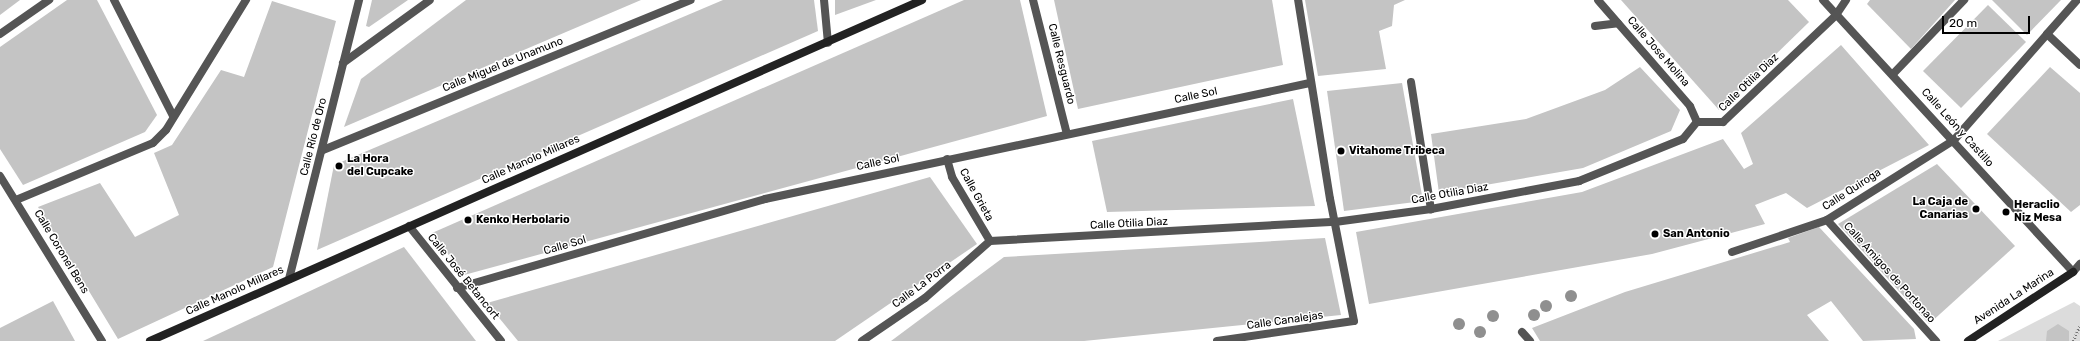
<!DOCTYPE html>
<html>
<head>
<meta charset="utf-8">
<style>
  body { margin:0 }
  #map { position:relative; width:2080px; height:341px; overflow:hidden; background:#fff; font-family:Rubik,sans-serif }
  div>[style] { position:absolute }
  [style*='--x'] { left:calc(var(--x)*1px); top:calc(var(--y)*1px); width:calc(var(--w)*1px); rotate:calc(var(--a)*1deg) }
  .green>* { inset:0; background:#dcdcdc }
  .building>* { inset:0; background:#c4c4c4 }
  .path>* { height:2.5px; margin-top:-1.25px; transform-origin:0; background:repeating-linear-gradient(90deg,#777 0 1px,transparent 0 3px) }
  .service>* { height:8px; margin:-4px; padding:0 4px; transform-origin:4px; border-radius:4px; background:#555 }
  .pedestrian>* { height:8px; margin:-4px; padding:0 4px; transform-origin:4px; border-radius:4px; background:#555 }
  .minor>* { height:8px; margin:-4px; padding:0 4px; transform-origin:4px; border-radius:4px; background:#555 }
  .tertiary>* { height:8px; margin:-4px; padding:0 4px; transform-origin:4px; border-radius:4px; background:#555 }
  .secondary>* { height:8px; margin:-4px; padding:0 4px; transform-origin:4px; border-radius:4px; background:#222 }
  .trees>* { width:12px; height:12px; margin:-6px; border-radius:50%; background:#8f8f8f }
  .dots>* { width:11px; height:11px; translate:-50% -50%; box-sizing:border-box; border:2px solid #fff; border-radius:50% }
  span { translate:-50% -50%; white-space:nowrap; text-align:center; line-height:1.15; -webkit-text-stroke:3px #fff; paint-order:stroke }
  .street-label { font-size:11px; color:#000 }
  .poi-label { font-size:11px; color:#000; font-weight:700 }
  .left { translate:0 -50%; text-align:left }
  .right { translate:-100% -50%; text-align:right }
  .scale { position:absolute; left:1942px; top:16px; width:88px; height:18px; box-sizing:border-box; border:2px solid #000; border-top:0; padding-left:5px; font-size:12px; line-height:14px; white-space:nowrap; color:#000; -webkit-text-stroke:3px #fff; paint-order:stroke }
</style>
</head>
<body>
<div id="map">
  <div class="green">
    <i style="clip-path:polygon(2074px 302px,2080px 306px,2080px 341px,1998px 341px)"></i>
  </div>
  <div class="building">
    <i style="clip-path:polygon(0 0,20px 0,0 15px)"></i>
    <i style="clip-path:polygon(67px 0,97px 0,157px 115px,145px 132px,23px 185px,0 149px,0 47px)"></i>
    <i style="clip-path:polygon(372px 0,408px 0,369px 27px,366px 26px)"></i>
    <i style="clip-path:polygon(466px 0,641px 0,344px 127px,361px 79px)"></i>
    <i style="clip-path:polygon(723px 0,814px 0,818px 31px,317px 250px,334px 165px)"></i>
    <i style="clip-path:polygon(835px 0,876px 0,835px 15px)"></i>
    <i style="clip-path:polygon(964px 0,1020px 0,1047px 116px,464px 275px,432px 233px)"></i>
    <i style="clip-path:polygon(1054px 0,1272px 0,1283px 65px,1078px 109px)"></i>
    <i style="clip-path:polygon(1305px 0,1405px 0,1394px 5px,1392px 26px,1379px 31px,1386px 69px,1318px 76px)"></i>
    <i style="clip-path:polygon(1621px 0,1788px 0,1809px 22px,1719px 110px)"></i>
    <i style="clip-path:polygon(1870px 0,1955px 0,1911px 49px,1867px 4px)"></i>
    <i style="clip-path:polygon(1992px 0,2061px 0,2027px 35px)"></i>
    <i style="clip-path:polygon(272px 1px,336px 21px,273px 267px,118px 339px,38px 207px,100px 183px,135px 237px,179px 215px,154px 153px,172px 145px,221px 70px,244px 77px)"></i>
    <i style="clip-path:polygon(1988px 5px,2026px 42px,1961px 108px,1923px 71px)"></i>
    <i style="clip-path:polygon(1841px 45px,1929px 145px,1807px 208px,1786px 193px,1755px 205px,1765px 224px,1652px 254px,1369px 304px,1356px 232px,1582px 192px,1723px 139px,1744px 169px,1753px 164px,1741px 133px)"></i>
    <i style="clip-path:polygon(1640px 67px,1680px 110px,1671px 131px,1583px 168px,1439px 193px,1431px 134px,1526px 119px,1605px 90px)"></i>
    <i style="clip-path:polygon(2050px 67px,2080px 93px,2080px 205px,2071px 212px,1987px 134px)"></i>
    <i style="clip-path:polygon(1402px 83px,1423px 201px,1344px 211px,1327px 91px)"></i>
    <i style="clip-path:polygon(1293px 99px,1315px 206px,1107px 212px,1092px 141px)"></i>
    <i style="clip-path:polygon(1937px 164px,2015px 246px,1929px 324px,1838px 224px)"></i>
    <i style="clip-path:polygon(930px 177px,977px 244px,835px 341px,518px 341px,487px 303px)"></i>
    <i style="clip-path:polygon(1819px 227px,1914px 329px,1916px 339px,1863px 341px,1831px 301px,1807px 315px,1829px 341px,1540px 341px,1532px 328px,1625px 292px,1790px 242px,1788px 238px)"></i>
    <i style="clip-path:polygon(1325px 238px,1341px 315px,1084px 341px,891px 341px,1004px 257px)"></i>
    <i style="clip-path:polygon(404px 247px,476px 341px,203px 341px)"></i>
    <i style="clip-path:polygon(53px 301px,75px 341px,0 341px,0 328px)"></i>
    <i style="clip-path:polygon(2058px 324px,2069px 331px,2069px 341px,2046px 341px,2047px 331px)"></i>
  </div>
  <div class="path">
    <i style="--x:2073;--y:341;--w:17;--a:-66"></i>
  </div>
  <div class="service">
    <i style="--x:1595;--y:26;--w:23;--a:-7"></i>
    <i style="--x:1411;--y:82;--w:129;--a:81.1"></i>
  </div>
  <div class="pedestrian">
    <i style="--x:1823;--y:0;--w:369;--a:47.4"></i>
    <i style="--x:1893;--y:74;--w:103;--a:-46.2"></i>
    <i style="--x:1697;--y:122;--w:26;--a:0"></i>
    <i style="--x:1723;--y:122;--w:156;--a:-43.4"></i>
    <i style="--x:1836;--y:15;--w:18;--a:-56"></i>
    <i style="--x:1827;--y:220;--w:163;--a:48"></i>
    <i style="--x:1732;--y:252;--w:100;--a:-18.6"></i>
    <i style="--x:1827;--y:220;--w:150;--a:-32.2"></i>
    <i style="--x:1954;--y:140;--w:141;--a:-48.7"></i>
    <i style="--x:1522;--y:332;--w:12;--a:48"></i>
  </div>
  <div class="minor">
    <i style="--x:114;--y:0;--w:130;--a:63"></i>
    <i style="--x:824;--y:0;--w:43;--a:84.7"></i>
    <i style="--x:1033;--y:0;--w:138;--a:75.8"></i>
    <i style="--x:2077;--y:0;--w:45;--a:131.4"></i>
    <i style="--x:2047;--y:34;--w:45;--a:43.2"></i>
    <i style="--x:0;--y:34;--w:60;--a:-34.8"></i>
    <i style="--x:343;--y:63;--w:107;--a:-35.9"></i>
    <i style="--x:323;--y:150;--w:397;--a:-22.2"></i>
    <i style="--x:947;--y:159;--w:19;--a:74"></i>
    <i style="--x:952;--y:177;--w:74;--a:59.3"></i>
    <i style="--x:0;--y:176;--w:194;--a:58.3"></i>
    <i style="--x:16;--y:200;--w:148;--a:-22.6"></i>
    <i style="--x:153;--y:143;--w:18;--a:-45"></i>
    <i style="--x:166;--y:130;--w:153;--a:-58.4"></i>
    <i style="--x:409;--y:226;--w:147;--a:51.3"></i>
    <i style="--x:990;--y:241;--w:346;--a:-3.2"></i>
    <i style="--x:1335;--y:222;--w:97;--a:-7.7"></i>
    <i style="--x:1431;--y:209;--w:151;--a:-10.7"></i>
    <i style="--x:1579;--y:181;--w:112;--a:-22"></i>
    <i style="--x:1683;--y:139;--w:22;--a:-51"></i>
    <i style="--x:1697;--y:122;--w:17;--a:-114"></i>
    <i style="--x:1690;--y:106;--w:140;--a:-131"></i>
    <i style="--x:289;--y:279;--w:288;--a:-75.9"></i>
    <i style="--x:457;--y:288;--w:321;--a:-16.1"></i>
    <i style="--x:765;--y:199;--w:557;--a:-12.02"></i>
    <i style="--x:862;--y:341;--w:76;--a:-34.3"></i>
    <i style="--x:925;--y:298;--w:86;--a:-41.2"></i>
  </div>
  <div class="tertiary">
    <i style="--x:2073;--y:272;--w:11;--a:-49"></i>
    <i style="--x:1217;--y:341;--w:138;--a:-8.3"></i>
    <i style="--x:1354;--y:321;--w:124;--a:-101.1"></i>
    <i style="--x:1330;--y:199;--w:202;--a:-99.1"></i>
  </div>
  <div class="secondary">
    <i style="--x:150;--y:341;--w:844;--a:-23.83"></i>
    <i style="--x:1968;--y:341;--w:126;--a:-33.3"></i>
  </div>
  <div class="trees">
    <i style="left:1571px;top:296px"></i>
    <i style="left:1546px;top:306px"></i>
    <i style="left:1534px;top:315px"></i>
    <i style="left:1493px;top:316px"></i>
    <i style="left:1459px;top:324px"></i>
    <i style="left:1480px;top:332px"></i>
  </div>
  <div class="dots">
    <i style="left:1341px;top:151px;background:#000"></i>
    <i style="left:339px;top:166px;background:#000"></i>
    <i style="left:1976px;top:209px;background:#000"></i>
    <i style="left:2006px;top:212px;background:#000"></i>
    <i style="left:468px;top:220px;background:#000"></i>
    <i style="left:1655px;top:234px;background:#000"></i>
  </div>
  <div class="street-label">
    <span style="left:1658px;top:52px;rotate:49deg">Calle Jose Molina</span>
    <span style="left:1061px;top:64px;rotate:76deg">Calle Resguardo</span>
    <span style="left:503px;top:65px;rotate:-22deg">Calle Miguel de Unamuno</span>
    <span style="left:1749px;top:83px;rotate:-44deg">Calle Otilia Diaz</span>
    <span style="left:1196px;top:96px;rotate:-12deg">Calle Sol</span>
    <span style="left:1957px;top:128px;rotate:48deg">Calle León y Castillo</span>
    <span style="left:314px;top:137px;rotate:-76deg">Calle Río de Oro</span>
    <span style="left:531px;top:160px;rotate:-24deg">Calle Manolo Millares</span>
    <span style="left:878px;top:163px;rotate:-12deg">Calle Sol</span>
    <span style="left:1852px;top:190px;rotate:-33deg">Calle Quiroga</span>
    <span style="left:1450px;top:194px;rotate:-10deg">Calle Otilia Diaz</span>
    <span style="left:976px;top:195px;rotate:61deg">Calle Grieta</span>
    <span style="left:1129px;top:224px;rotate:-3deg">Calle Otilia Diaz</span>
    <span style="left:565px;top:246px;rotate:-16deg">Calle Sol</span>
    <span style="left:61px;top:252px;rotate:59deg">Calle Coronel Bens</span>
    <span style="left:1889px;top:273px;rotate:48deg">Calle Amigos de Portonao</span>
    <span style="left:463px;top:277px;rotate:51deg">Calle José Betancort</span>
    <span style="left:922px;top:285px;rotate:-37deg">Calle La Porra</span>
    <span style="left:235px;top:291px;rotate:-24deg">Calle Manolo Millares</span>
    <span style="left:2014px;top:297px;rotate:-33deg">Avenida La Marina</span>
    <span style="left:1285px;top:321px;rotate:-8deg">Calle Canalejas</span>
  </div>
  <div class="poi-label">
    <span class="left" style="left:1349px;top:151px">Vitahome Tribeca</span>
    <span class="left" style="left:347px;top:166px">La Hora<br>del Cupcake</span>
    <span class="right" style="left:1968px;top:209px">La Caja de<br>Canarias</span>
    <span class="left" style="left:2014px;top:212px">Heraclio<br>Niz Mesa</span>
    <span class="left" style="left:476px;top:220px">Kenko Herbolario</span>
    <span class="left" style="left:1663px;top:234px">San Antonio</span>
  </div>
  <div class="scale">20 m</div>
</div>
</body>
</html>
